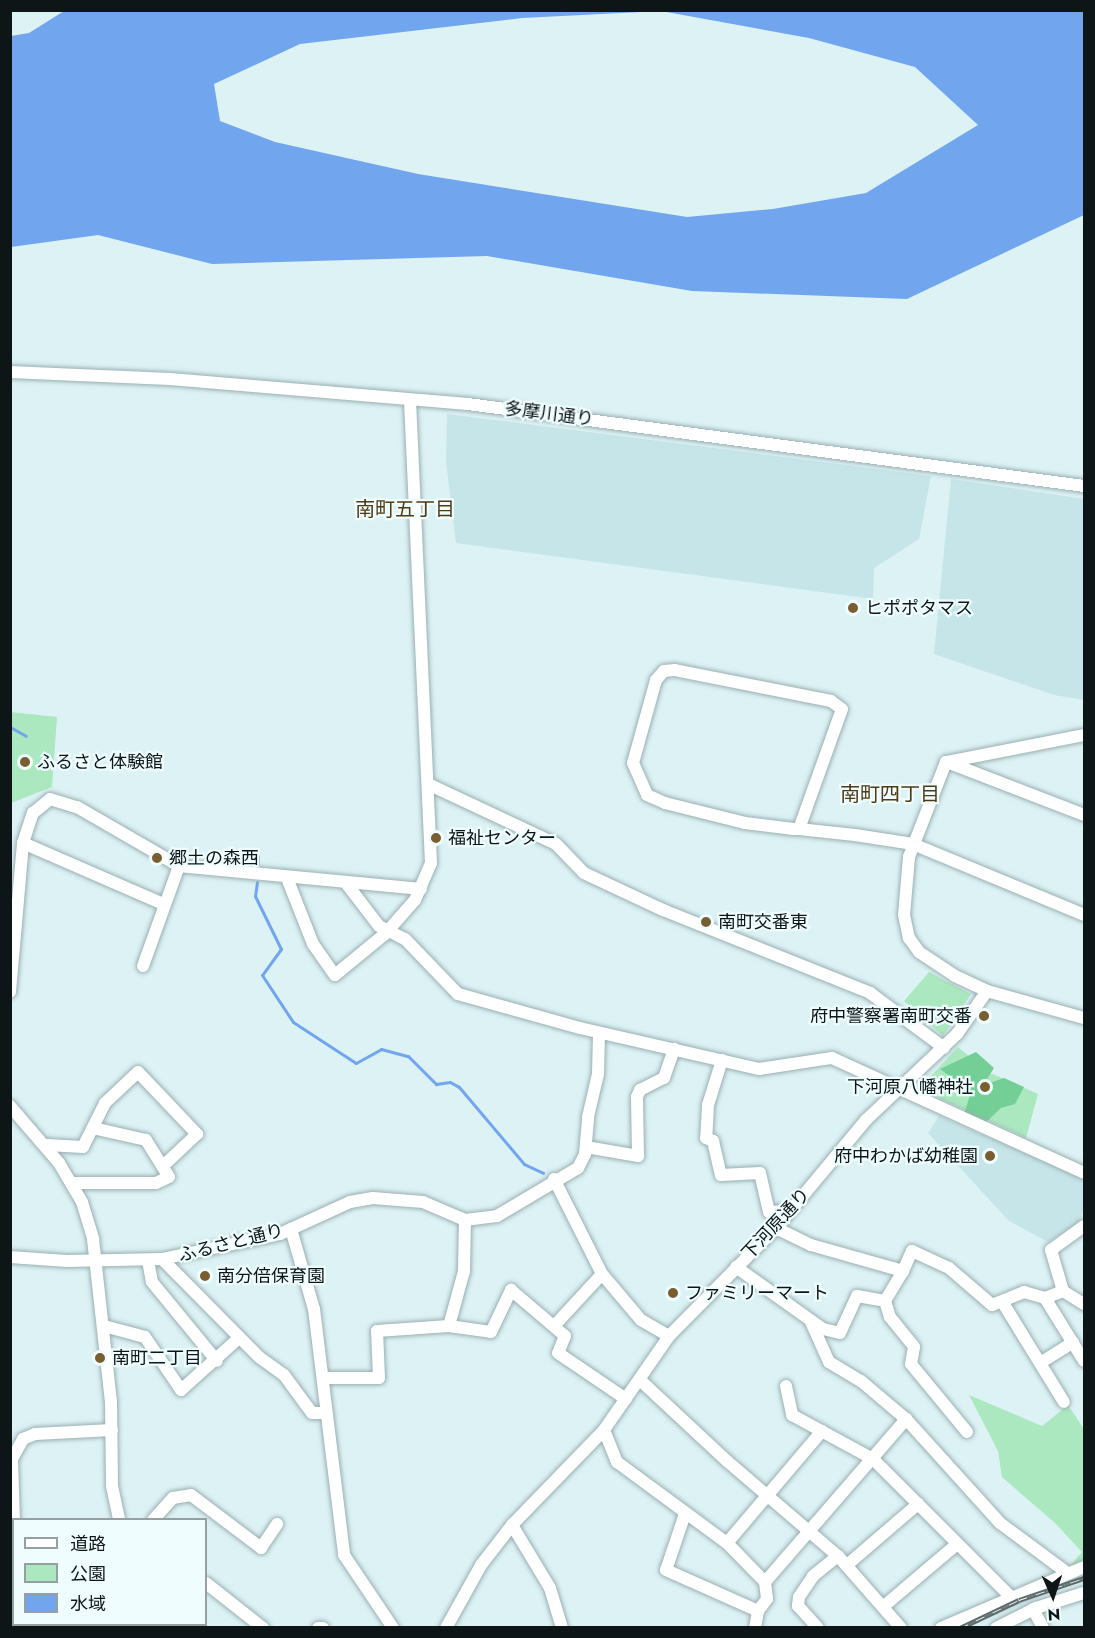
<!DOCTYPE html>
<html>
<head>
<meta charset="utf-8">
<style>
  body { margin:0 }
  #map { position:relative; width:1095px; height:1638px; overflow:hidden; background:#dcf2f5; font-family:Jost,"Noto Sans JP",sans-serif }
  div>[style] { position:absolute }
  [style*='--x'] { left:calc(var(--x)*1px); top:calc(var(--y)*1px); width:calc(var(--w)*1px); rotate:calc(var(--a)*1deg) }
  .built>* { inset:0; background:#c6e5e9 }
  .green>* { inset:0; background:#abe8bf }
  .forest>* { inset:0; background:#73cf96 }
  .water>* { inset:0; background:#71a5ee }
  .stream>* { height:3px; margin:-1.5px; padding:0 1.5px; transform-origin:1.5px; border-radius:1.5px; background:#71a5ee }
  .roads { filter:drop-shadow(0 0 2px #9aafb1) drop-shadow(0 0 2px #9aafb1) }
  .minor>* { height:12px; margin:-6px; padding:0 6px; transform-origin:6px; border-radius:6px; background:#fff }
  .rail>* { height:5px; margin-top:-2.5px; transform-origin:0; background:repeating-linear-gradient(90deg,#f0fdff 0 9px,#5d696b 0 18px); box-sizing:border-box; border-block:2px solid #5d696b }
  .dots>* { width:16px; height:16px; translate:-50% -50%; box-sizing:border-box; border:3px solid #f0fdff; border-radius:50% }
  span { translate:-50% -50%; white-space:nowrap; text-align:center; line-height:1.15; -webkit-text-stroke:4.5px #f0fdff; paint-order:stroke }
  .street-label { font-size:18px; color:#0e1516 }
  .poi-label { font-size:18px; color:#0e1516 }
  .left { translate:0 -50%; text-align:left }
  .right { translate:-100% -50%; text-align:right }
  .neighbourhood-label { font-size:20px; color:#4f3a15 }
  .frame { position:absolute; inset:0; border:12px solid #0e1516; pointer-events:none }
  .legend { position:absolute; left:12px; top:1518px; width:195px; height:108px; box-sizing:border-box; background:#f0fdff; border:2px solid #96a0a2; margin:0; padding:8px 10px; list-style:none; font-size:18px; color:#0e1516 }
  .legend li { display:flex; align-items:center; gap:12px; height:30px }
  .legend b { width:30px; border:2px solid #96a0a2 }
  .north { position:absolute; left:1023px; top:1566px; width:60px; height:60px; -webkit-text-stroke:4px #f0fdff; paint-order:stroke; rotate:177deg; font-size:16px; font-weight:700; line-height:24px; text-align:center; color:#0e1516 }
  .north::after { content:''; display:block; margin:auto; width:21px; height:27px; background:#0e1516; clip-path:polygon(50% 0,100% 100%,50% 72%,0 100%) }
</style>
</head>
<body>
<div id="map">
  <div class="built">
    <i style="clip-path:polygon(447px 414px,931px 476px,919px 539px,874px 568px,873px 599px,456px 543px,446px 462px)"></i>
    <i style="clip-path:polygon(951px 479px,1084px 499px,1084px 700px,1054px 695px,934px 654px)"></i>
    <i style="clip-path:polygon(939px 1116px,1084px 1179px,1084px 1208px,1079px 1222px,1048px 1242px,1009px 1221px,928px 1133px)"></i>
  </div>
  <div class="green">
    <i style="clip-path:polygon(11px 712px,57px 717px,52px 787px,11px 803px)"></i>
    <i style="clip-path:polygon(929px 972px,971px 994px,943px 1036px,904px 1001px)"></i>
    <i style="clip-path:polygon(958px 1047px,986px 1071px,1038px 1094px,1026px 1138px,919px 1089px)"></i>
    <i style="clip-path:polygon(969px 1395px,1042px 1426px,1068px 1405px,1084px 1429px,1084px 1563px,1071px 1565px,1082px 1552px,1055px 1523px,1002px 1477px,998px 1451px)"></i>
  </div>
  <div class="forest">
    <i style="clip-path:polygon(976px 1052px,994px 1068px,987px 1079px,990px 1083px,1004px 1078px,1024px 1087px,1015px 1104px,1001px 1108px,984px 1124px,963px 1117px,971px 1092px,940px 1069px)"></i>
  </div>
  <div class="water">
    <i style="clip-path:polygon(evenodd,64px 11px,1084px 11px,1084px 215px,907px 299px,692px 291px,487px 256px,212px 264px,98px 235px,11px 247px,11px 36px,29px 33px,64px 11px,661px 11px,809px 38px,915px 67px,978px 125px,866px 193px,773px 209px,687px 217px,418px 174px,275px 142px,220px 121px,214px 84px,300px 44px,522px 18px,661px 11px)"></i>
  </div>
  <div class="stream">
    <i style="--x:10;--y:727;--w:18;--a:29"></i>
    <i style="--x:258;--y:868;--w:12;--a:-90"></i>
    <i style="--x:257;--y:882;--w:14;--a:98"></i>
    <i style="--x:255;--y:896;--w:59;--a:63.9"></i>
    <i style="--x:281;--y:949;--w:32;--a:126"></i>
    <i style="--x:262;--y:975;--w:56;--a:56.6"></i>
    <i style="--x:293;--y:1022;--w:75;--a:33.1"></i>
    <i style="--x:356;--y:1063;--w:29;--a:-29"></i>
    <i style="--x:381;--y:1049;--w:28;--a:15"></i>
    <i style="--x:408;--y:1056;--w:40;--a:45"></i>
    <i style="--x:436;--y:1084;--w:14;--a:-8"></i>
    <i style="--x:450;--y:1082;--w:10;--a:29"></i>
    <i style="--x:459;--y:1087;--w:101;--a:49.8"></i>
    <i style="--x:524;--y:1164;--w:21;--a:25"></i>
  </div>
  <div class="roads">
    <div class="minor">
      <i style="--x:10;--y:372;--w:160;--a:2.5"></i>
      <i style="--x:170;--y:379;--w:299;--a:4.8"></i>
      <i style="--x:468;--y:404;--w:621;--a:7.58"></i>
      <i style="--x:1084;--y:735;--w:141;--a:168.9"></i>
      <i style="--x:946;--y:762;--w:102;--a:111.3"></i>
      <i style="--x:909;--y:857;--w:58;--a:94.9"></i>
      <i style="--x:904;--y:915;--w:24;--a:78"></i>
      <i style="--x:909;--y:938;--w:17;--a:54"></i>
      <i style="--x:919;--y:952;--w:43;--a:33.7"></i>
      <i style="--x:955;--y:976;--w:35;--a:25"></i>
      <i style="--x:987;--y:991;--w:101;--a:15.6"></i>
      <i style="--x:947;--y:762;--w:147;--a:21.1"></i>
      <i style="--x:428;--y:784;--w:141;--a:25.1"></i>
      <i style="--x:556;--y:844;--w:40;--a:46"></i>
      <i style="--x:584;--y:873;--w:87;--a:25.1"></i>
      <i style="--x:663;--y:910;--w:223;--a:21.8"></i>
      <i style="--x:870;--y:993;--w:92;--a:36.6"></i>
      <i style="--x:799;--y:829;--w:127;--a:-70.3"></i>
      <i style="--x:842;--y:709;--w:14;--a:-144"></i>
      <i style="--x:831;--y:701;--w:159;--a:-168.8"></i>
      <i style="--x:675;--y:670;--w:11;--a:175"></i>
      <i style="--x:664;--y:671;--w:12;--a:132"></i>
      <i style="--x:656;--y:680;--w:86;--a:105.5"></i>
      <i style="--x:633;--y:763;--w:35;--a:66"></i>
      <i style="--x:647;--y:795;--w:20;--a:24"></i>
      <i style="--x:665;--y:803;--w:82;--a:14"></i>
      <i style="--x:745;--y:823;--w:49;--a:7"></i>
      <i style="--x:794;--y:829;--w:5;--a:0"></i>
      <i style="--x:799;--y:829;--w:56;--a:6.1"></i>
      <i style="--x:855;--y:835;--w:59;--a:8.8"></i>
      <i style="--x:913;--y:844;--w:185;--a:22.5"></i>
      <i style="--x:23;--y:843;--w:153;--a:23.5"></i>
      <i style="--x:287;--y:878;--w:71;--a:68.5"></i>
      <i style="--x:313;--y:944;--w:38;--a:55"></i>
      <i style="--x:335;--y:975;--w:65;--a:-39.4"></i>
      <i style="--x:385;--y:934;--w:45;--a:-48.6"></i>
      <i style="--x:415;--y:900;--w:40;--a:-66.6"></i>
      <i style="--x:431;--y:863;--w:463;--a:-92.6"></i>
      <i style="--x:346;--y:883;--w:54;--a:52.5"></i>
      <i style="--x:379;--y:926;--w:29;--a:27"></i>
      <i style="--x:405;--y:939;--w:76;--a:46.1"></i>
      <i style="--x:458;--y:994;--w:127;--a:15.6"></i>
      <i style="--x:580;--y:1028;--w:184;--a:12.9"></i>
      <i style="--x:759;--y:1069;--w:74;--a:-8.6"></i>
      <i style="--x:832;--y:1058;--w:277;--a:24.5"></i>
      <i style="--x:143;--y:966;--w:106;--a:-70.2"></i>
      <i style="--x:10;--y:992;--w:150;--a:-85"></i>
      <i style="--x:23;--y:843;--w:32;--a:-72"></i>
      <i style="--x:33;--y:813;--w:22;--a:-39"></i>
      <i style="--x:50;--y:799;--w:28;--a:17"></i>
      <i style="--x:77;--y:807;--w:118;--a:30"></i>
      <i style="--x:179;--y:866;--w:243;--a:5.4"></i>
      <i style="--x:722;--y:1060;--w:47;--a:107.3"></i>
      <i style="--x:708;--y:1105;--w:33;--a:93"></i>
      <i style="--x:706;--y:1138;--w:8;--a:23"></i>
      <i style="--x:713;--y:1141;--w:35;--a:77"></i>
      <i style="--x:721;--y:1175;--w:39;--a:-3"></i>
      <i style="--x:760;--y:1173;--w:40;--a:77"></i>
      <i style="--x:769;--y:1212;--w:21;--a:-3"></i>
      <i style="--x:10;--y:1106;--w:75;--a:49.3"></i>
      <i style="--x:59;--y:1163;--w:45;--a:59.5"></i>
      <i style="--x:82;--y:1202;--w:39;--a:73"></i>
      <i style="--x:93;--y:1239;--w:163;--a:83.7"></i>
      <i style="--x:111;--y:1401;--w:85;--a:89.3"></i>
      <i style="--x:112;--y:1486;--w:35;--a:78"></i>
      <i style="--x:47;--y:1145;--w:36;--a:3"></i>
      <i style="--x:83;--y:1147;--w:49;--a:-63.4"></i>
      <i style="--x:105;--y:1103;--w:45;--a:-43.2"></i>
      <i style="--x:138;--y:1072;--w:86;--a:46.4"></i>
      <i style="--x:197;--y:1134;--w:45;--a:136.8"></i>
      <i style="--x:586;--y:1147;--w:53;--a:9.8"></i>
      <i style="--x:638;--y:1156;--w:59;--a:-91"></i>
      <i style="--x:637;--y:1097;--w:8;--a:-67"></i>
      <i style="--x:640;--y:1090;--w:27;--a:-27"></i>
      <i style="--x:664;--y:1078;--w:31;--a:-71"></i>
      <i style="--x:554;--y:1179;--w:106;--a:63.2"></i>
      <i style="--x:602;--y:1274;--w:60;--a:49.7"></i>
      <i style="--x:641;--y:1320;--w:32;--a:30"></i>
      <i style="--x:71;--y:1183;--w:85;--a:0"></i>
      <i style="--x:156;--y:1183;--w:14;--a:-25"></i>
      <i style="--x:169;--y:1177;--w:44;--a:-121.9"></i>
      <i style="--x:146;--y:1140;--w:54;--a:-167.2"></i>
      <i style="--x:776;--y:1228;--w:39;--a:26"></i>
      <i style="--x:811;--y:1245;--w:96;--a:15.8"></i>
      <i style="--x:903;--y:1271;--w:22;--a:-66"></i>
      <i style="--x:912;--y:1251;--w:41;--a:24.7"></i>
      <i style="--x:949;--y:1268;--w:57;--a:40.7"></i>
      <i style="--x:992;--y:1305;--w:35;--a:-22"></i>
      <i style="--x:1024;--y:1292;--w:22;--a:16"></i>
      <i style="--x:1045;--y:1298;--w:19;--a:-21"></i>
      <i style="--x:1063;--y:1291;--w:25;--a:32"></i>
      <i style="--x:291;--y:1229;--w:83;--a:74"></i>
      <i style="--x:314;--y:1309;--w:248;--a:83"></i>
      <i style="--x:344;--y:1555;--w:88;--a:56.1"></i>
      <i style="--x:10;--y:1257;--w:57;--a:4"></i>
      <i style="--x:67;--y:1261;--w:95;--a:-1.2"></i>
      <i style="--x:162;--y:1259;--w:121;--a:-12"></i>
      <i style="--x:280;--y:1234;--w:77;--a:-24.6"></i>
      <i style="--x:350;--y:1202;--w:23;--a:-10"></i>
      <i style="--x:373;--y:1198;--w:50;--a:4.6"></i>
      <i style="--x:423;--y:1202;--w:46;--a:23.2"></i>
      <i style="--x:465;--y:1220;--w:32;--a:-7"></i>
      <i style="--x:497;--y:1216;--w:94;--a:-30.7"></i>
      <i style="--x:578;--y:1168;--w:16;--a:-63"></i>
      <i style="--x:585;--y:1154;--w:37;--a:-85"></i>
      <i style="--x:588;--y:1117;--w:44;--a:-76.9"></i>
      <i style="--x:598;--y:1074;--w:41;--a:-88.6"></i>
      <i style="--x:162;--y:1259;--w:138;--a:45.3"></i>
      <i style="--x:259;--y:1357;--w:31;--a:36"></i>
      <i style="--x:284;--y:1375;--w:47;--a:53.6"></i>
      <i style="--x:312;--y:1413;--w:14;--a:0"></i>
      <i style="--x:148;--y:1260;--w:22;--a:80"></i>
      <i style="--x:152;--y:1282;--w:102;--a:50.6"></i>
      <i style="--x:736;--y:1267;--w:107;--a:35.5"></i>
      <i style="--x:823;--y:1329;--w:17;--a:13"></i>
      <i style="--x:840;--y:1333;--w:41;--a:-65.3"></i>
      <i style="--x:857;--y:1296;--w:28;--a:10"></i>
      <i style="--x:885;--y:1301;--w:35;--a:-59"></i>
      <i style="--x:1063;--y:1291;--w:43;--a:-106.3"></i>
      <i style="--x:1051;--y:1250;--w:41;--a:-36"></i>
      <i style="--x:1045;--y:1298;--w:74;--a:58.2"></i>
      <i style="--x:885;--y:1301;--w:17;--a:73"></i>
      <i style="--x:890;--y:1317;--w:38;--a:51"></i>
      <i style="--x:914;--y:1347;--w:17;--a:100"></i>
      <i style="--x:911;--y:1364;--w:88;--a:50.5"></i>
      <i style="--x:1003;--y:1303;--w:116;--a:58.4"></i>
      <i style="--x:811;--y:1322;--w:44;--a:65.8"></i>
      <i style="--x:829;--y:1362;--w:37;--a:31"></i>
      <i style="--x:861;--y:1381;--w:59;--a:40.2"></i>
      <i style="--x:906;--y:1419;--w:140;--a:47.9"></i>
      <i style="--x:1000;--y:1523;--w:82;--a:36.6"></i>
      <i style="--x:555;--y:1325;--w:69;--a:-47.3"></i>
      <i style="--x:104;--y:1326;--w:42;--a:15"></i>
      <i style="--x:145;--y:1337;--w:64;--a:55.8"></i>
      <i style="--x:181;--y:1390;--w:78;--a:-41.9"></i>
      <i style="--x:449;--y:1326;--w:57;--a:-74.7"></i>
      <i style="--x:464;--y:1271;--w:51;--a:-88.9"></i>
      <i style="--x:1040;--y:1363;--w:39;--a:-32"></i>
      <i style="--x:323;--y:1378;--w:56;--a:0"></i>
      <i style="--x:379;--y:1378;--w:47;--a:-92.4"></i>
      <i style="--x:377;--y:1331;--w:72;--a:-4"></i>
      <i style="--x:449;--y:1326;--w:42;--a:8.1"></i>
      <i style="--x:491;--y:1332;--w:47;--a:-64.5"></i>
      <i style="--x:511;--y:1290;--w:71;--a:40.4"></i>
      <i style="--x:565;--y:1336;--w:18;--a:112"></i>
      <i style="--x:558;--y:1353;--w:82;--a:34.1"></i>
      <i style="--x:640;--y:1380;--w:119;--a:43"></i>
      <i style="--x:727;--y:1461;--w:146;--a:40.6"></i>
      <i style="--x:838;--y:1556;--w:96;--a:48.8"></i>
      <i style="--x:786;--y:1386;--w:30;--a:78"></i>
      <i style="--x:792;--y:1415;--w:92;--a:28.5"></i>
      <i style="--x:873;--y:1459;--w:194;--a:45"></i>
      <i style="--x:604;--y:1430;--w:35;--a:68"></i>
      <i style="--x:617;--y:1462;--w:137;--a:36.4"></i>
      <i style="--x:727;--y:1543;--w:54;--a:45.7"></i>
      <i style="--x:765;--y:1582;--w:17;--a:83"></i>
      <i style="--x:767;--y:1599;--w:15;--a:127"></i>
      <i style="--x:758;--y:1611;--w:17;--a:100"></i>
      <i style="--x:685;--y:1514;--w:59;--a:108.7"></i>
      <i style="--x:666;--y:1570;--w:101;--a:24"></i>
      <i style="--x:153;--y:1520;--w:30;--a:-48"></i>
      <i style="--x:173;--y:1498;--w:18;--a:-9"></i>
      <i style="--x:191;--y:1495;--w:88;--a:37.1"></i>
      <i style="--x:261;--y:1548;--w:29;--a:-56"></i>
      <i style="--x:14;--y:1523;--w:64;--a:-91.8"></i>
      <i style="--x:12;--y:1459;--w:23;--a:-61"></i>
      <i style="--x:23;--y:1439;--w:13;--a:-23"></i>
      <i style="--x:35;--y:1434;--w:77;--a:-3"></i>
      <i style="--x:512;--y:1525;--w:74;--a:58.9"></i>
      <i style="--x:550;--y:1588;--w:42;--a:73.3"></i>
      <i style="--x:727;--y:1543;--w:147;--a:-49.7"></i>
      <i style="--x:847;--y:1565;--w:94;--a:-40.7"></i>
      <i style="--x:765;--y:1582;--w:216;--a:-49.1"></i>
      <i style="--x:206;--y:1583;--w:73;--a:38.3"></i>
      <i style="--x:884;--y:1606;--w:96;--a:-40.3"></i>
      <i style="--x:1033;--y:1609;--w:21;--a:62"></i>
      <i style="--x:19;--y:1624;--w:4;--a:90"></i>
      <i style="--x:157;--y:1624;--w:4;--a:63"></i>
      <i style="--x:111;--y:1628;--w:4;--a:-63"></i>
      <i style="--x:318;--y:1628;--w:5;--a:0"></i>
      <i style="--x:446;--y:1628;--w:72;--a:-60.9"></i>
      <i style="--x:481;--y:1565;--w:51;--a:-52.2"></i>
      <i style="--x:512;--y:1525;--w:132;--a:-45.9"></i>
      <i style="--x:604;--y:1430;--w:114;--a:-55.3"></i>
      <i style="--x:669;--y:1336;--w:152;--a:-45.3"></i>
      <i style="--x:776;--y:1228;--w:141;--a:-50.2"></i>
      <i style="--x:866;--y:1120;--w:125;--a:-43.4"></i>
      <i style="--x:957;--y:1034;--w:52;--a:-55.1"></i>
      <i style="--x:818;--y:1628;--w:30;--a:-132"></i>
      <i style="--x:798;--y:1606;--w:9;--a:-84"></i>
      <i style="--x:799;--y:1597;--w:25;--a:-56"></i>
      <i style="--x:813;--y:1576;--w:32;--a:-39"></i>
      <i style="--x:941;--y:1628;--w:155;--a:-23.1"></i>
      <i style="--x:996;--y:1628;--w:45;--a:-26.6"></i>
      <i style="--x:1036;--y:1608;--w:50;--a:-17.4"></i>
    </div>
  </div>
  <div class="rail">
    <i style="--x:960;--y:1628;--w:65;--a:-25.4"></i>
    <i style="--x:1019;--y:1600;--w:69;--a:-18.7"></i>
  </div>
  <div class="dots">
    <i style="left:853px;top:608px;background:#795e30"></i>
    <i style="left:25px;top:762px;background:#795e30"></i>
    <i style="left:436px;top:838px;background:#795e30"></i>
    <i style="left:157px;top:858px;background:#795e30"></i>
    <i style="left:706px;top:922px;background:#795e30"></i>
    <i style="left:984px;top:1016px;background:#795e30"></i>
    <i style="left:985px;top:1087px;background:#795e30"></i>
    <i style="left:990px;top:1156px;background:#795e30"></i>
    <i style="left:205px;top:1276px;background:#795e30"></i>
    <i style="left:673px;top:1293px;background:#795e30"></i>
    <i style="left:100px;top:1358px;background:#795e30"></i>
  </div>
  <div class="street-label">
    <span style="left:549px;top:414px;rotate:7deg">多摩川通り</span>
    <span style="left:776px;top:1224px;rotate:-47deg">下河原通り</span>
    <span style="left:231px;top:1243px;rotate:-14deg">ふるさと通り</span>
  </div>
  <div class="poi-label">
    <span class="left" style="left:865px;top:608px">ヒポポタマス</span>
    <span class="left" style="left:37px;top:762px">ふるさと体験館</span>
    <span class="left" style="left:448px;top:838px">福祉センター</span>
    <span class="left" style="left:169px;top:858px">郷土の森西</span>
    <span class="left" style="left:718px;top:922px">南町交番東</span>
    <span class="right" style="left:972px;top:1016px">府中警察署南町交番</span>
    <span class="right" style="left:973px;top:1087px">下河原八幡神社</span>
    <span class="right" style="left:978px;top:1156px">府中わかば幼稚園</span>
    <span class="left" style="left:217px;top:1276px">南分倍保育園</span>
    <span class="left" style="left:685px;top:1293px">ファミリーマート</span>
    <span class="left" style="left:112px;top:1358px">南町二丁目</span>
  </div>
  <div class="neighbourhood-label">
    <span style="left:405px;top:509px">南町五丁目</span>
    <span style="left:890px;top:794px">南町四丁目</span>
  </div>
  <div class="frame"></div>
  <ul class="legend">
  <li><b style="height:8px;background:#fff"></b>道路</li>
  <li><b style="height:16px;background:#abe8bf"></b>公園</li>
  <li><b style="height:16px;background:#71a5ee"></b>水域</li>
  </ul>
  <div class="north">N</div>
</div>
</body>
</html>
